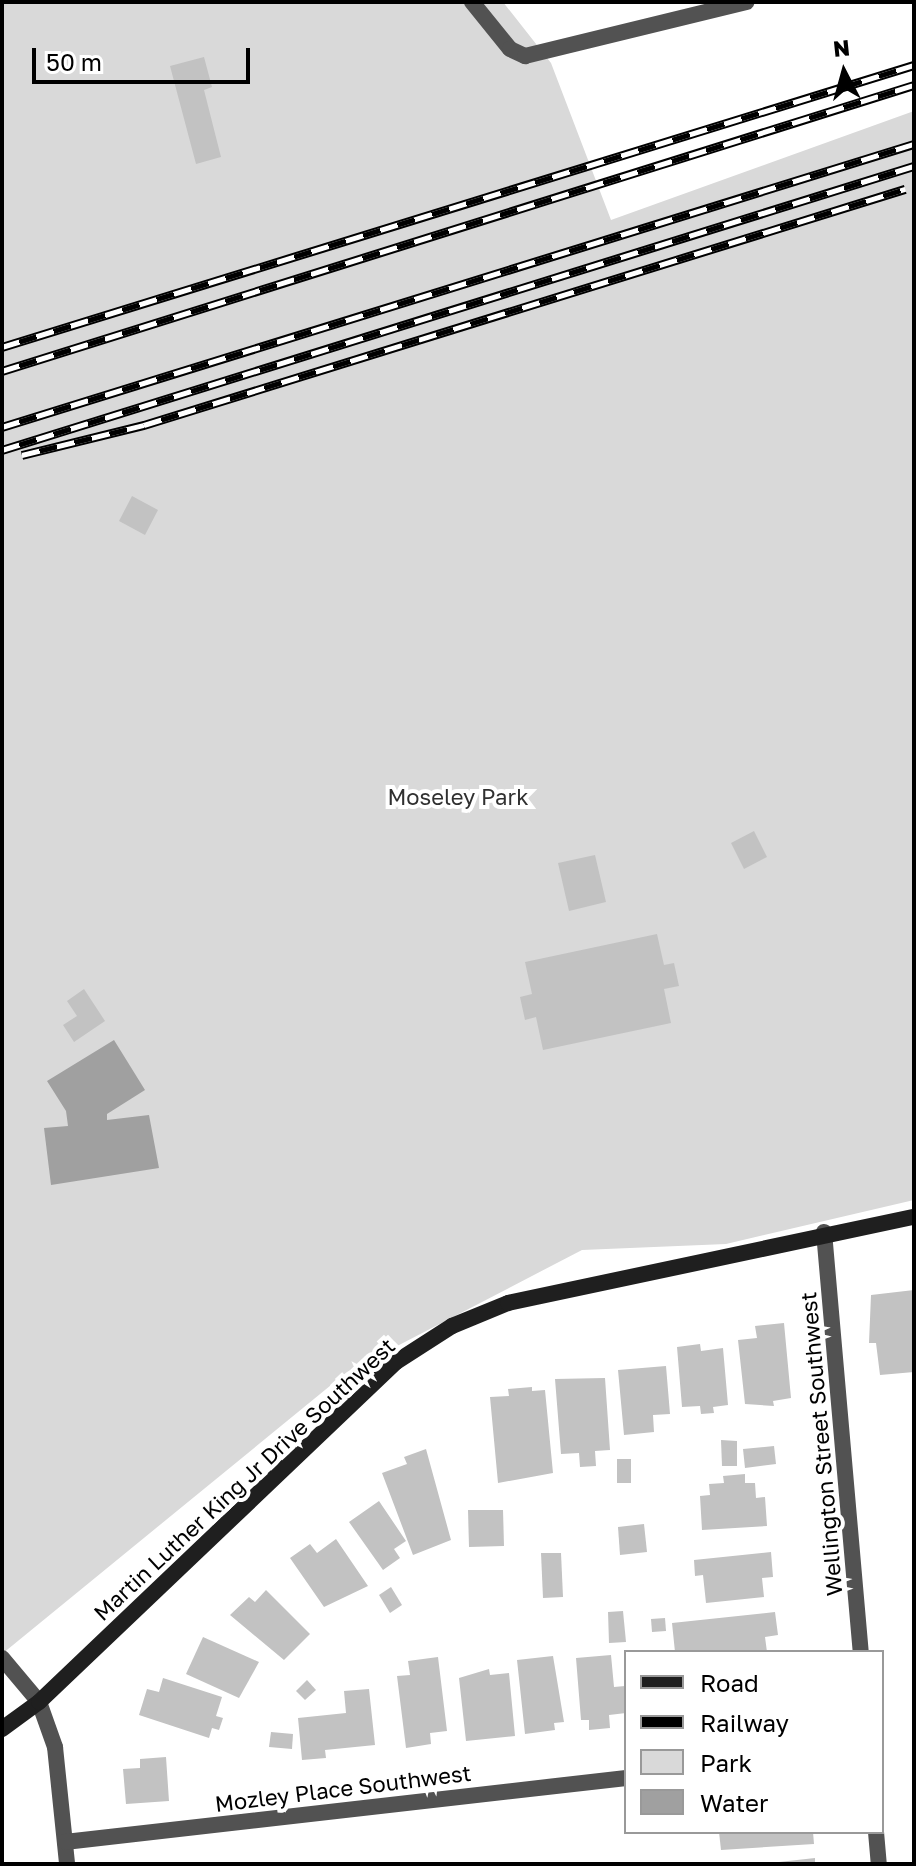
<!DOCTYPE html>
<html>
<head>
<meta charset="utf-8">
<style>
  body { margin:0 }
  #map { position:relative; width:916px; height:1866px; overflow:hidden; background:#fff; font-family:"Golos Text",sans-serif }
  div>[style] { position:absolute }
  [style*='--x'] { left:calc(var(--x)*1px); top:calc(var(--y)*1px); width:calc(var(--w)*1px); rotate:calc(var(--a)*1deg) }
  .green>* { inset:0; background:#d9d9d9 }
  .water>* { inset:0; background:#a0a0a0 }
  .building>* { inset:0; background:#c2c2c2 }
  .street>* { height:16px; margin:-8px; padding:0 8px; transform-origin:8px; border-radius:8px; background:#525252 }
  .secondary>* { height:16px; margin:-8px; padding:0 8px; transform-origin:8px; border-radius:8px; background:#1f1f1f }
  .rail>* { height:9px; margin-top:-4.5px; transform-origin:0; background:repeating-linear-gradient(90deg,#fff 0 18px,#000 0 36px); box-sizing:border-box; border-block:2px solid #000 }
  span { translate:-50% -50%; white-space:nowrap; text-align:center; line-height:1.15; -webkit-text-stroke:8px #fff; paint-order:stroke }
  .park-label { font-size:22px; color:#303030 }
  .street-label { font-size:22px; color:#000 }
  .frame { position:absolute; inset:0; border:4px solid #000; pointer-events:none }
  .legend { position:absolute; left:624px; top:1650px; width:260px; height:184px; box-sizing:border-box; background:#fff; border:2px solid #999; margin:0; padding:10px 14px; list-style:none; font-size:24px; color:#000 }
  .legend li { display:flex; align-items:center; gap:16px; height:40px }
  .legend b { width:40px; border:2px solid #999 }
  .north { position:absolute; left:804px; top:32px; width:80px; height:80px; -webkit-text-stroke:6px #fff; paint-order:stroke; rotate:354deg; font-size:22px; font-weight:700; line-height:32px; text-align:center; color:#000 }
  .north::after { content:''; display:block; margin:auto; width:28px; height:36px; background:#000; clip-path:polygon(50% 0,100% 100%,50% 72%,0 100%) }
  .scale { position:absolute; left:32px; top:48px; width:218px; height:36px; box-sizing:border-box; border:4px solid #000; border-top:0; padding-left:10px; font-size:24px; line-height:28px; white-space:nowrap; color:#000; -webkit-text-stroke:6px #fff; paint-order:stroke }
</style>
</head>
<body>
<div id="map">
  <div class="green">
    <i style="clip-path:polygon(2px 2px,503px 2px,551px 63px,611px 220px,914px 111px,914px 1200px,726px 1244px,582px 1250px,347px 1372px,2px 1654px)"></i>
  </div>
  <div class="water">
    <i style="clip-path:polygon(114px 1040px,145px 1090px,107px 1114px,107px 1120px,149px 1115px,159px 1168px,51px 1185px,44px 1128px,68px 1126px,66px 1111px,47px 1081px)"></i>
  </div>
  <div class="building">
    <i style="clip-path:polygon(204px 57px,212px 87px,204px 90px,221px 157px,196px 164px,170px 66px)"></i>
    <i style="clip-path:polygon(132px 496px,158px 510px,145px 535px,119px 521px)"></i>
    <i style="clip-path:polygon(754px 831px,767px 857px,744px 869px,731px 843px)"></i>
    <i style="clip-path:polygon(595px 855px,606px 902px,569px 911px,558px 863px)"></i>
    <i style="clip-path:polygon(657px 934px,664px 965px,674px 963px,679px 986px,664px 989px,671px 1023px,543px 1050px,536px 1017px,525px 1020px,520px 997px,532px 994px,525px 962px)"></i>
    <i style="clip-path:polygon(84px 989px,105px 1021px,74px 1042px,63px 1025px,77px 1016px,67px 1001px)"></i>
    <i style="clip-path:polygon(914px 1290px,914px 1372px,880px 1375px,876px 1343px,869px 1343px,871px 1295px)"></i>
    <i style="clip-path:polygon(784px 1323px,791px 1398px,773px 1401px,774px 1406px,745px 1404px,738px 1340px,757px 1338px,755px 1326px)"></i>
    <i style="clip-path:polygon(700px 1344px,701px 1351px,723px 1348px,728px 1405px,713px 1407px,714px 1413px,701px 1414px,700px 1406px,682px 1407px,677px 1347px)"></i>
    <i style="clip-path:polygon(666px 1366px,670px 1414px,653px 1415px,654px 1432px,624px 1435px,618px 1370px)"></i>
    <i style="clip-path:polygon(605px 1378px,610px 1450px,595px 1451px,596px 1466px,580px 1467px,579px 1453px,561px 1454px,555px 1379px)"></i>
    <i style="clip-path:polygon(532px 1387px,532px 1391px,545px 1390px,553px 1473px,498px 1483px,490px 1397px,509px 1396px,508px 1389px)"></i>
    <i style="clip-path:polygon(721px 1440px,737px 1441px,737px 1466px,722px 1466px)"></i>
    <i style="clip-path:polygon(774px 1446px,776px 1464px,745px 1468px,743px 1449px)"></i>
    <i style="clip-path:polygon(426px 1449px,451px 1540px,413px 1555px,382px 1473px,407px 1464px,404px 1457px)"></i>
    <i style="clip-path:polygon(617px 1459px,631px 1459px,631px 1483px,617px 1483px)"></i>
    <i style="clip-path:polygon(745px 1474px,745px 1483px,755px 1483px,756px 1498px,765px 1497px,767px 1526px,702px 1530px,700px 1496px,710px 1495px,709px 1484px,724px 1483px,723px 1476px)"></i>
    <i style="clip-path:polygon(379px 1501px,406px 1541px,394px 1549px,400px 1558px,383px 1570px,349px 1522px)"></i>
    <i style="clip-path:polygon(468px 1510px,503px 1510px,504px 1546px,469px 1547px)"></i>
    <i style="clip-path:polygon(644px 1524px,647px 1552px,620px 1555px,618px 1527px)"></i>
    <i style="clip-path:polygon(336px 1539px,368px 1586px,324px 1607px,290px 1558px,310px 1544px,317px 1553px)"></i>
    <i style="clip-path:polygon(771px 1552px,773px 1577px,762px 1578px,764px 1597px,706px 1603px,703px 1575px,695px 1576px,694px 1560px)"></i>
    <i style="clip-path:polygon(541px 1553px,561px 1553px,563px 1597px,543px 1598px)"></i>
    <i style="clip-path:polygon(391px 1587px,402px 1605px,390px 1613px,379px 1595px)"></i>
    <i style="clip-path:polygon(266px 1590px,310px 1634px,284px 1660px,230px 1615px,249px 1597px,255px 1602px)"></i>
    <i style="clip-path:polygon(623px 1611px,626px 1642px,609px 1643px,608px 1612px)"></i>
    <i style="clip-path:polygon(775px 1612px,778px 1635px,765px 1637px,767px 1652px,675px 1652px,672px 1623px)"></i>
    <i style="clip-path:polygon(665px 1618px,666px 1631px,652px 1632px,651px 1619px)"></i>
    <i style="clip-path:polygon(203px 1637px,259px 1662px,239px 1698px,186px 1674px)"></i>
    <i style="clip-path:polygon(611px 1655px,614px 1687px,625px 1686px,626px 1713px,609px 1715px,610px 1728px,589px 1730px,589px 1720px,581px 1720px,576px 1658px)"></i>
    <i style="clip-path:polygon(553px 1656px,564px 1722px,554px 1723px,555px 1730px,525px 1734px,517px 1660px)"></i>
    <i style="clip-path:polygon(438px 1657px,447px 1731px,430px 1733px,431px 1744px,406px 1748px,397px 1676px,410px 1675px,408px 1661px)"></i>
    <i style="clip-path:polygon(489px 1669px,490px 1675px,509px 1673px,515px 1736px,466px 1741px,459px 1678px)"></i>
    <i style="clip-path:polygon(163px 1678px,222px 1697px,216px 1716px,223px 1718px,219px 1730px,212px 1728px,209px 1738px,139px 1715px,147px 1689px,159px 1692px)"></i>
    <i style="clip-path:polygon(307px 1680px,316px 1690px,305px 1700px,296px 1691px)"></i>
    <i style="clip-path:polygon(369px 1689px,375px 1745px,325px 1750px,326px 1758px,302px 1760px,298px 1718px,346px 1713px,344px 1691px)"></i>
    <i style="clip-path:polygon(271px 1732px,293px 1734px,292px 1749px,269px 1747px)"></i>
    <i style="clip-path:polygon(166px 1757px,169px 1801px,126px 1804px,123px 1769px,140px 1768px,140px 1759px)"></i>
    <i style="clip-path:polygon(719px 1832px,813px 1832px,814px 1844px,721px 1850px)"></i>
    <i style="clip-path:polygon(815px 1858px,815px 1864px,779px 1864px,779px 1862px)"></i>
  </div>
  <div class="street">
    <i style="--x:472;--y:2;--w:60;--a:51"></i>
    <i style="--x:510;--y:49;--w:17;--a:25"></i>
    <i style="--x:525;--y:56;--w:228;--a:-13.7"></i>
    <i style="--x:824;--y:1232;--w:422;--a:85"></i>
    <i style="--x:2;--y:1658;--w:57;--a:49.9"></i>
    <i style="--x:39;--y:1702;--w:48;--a:70.4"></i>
    <i style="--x:55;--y:1747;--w:118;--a:84.1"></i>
    <i style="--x:876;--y:1832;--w:32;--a:85"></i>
    <i style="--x:65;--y:1842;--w:565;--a:-6.51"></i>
  </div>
  <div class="secondary">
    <i style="--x:2;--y:1729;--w:46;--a:-36.1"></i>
    <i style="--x:39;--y:1702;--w:493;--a:-43.6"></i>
    <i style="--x:396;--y:1362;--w:67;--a:-32.7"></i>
    <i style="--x:452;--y:1326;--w:61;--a:-22.3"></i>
    <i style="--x:508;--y:1303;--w:415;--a:-12"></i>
  </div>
  <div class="rail">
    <i style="--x:2;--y:347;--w:955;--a:-17.18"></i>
    <i style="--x:2;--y:371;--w:956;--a:-17.41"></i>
    <i style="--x:2;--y:427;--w:955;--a:-17.24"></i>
    <i style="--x:2;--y:450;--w:955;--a:-17.3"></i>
    <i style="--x:22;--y:455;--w:126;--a:-13.8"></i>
    <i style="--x:144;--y:425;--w:797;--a:-17.23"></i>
  </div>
  <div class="park-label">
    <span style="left:458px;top:797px">Moseley Park</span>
  </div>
  <div class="street-label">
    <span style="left:821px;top:1444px;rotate:-95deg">Wellington Street Southwest</span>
    <span style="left:244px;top:1479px;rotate:-43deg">Martin Luther King Jr Drive Southwest</span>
    <span style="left:343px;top:1788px;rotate:-7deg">Mozley Place Southwest</span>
  </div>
  <div class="frame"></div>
  <ul class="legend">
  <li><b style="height:10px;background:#1f1f1f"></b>Road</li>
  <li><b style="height:10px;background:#000"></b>Railway</li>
  <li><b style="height:22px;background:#d9d9d9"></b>Park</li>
  <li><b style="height:22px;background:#a0a0a0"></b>Water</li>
  </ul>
  <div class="north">N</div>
  <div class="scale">50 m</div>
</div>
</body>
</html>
